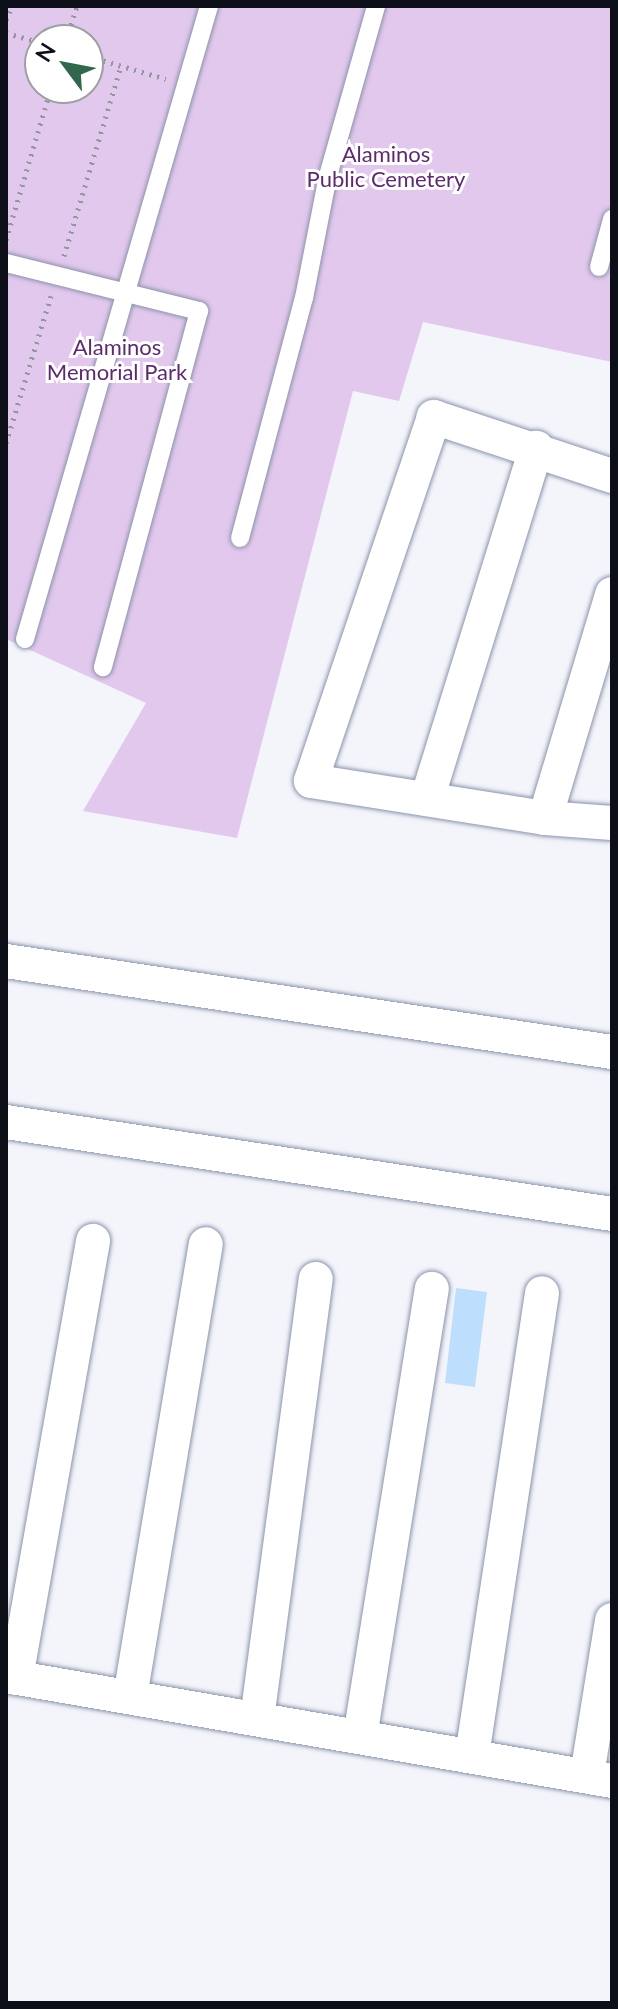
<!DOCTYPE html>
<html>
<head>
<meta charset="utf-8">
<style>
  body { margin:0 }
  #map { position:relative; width:618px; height:2009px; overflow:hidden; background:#f3f5fb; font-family:Lato,sans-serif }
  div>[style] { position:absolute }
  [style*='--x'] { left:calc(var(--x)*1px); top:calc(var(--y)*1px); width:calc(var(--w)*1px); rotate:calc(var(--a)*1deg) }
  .green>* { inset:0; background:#e2c8ed }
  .building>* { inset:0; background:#bedefe }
  .path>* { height:5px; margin-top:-2.5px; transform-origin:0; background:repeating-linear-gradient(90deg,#94969d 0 2px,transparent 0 8px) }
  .roads { filter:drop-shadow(0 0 2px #8b93ac) drop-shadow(0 0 2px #8b93ac) }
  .lane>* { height:18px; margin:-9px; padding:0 9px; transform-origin:9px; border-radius:9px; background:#fff }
  .street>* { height:34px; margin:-17px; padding:0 17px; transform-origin:17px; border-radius:17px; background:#fff }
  span { translate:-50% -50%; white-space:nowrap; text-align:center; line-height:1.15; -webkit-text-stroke:6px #fff; paint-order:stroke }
  .park-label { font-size:22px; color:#5d2a71 }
  .frame { position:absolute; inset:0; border:8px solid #0c0f18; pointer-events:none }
  .north { position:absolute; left:24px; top:24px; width:80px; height:80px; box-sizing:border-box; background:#fff; border:2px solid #9e9fa3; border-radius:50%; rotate:302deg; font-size:22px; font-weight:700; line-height:32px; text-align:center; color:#0c0f18 }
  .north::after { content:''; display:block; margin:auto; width:28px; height:36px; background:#31674d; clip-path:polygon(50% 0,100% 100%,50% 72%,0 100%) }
</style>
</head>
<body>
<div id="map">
  <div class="green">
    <i style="clip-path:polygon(evenodd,6px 6px,612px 6px,612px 362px,423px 322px,399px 401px,353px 391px,237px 838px,83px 811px,146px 703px,6px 639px,6px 6px,40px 40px,88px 40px,88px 88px,40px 88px,40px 40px)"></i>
  </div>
  <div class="building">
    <i style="clip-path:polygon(456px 1288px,487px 1292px,475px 1387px,445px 1383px)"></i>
  </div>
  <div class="path">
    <i style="--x:6;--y:20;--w:15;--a:-67"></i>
    <i style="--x:6;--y:33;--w:35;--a:15"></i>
    <i style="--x:66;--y:40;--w:36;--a:-72"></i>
    <i style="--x:88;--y:56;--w:81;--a:16.4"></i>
    <i style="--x:6;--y:240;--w:159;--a:-73.5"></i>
    <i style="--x:64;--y:256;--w:198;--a:-73.3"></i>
    <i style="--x:6;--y:443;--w:154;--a:-73"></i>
  </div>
  <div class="roads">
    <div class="lane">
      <i style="--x:6;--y:263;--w:199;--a:14"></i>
      <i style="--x:199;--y:311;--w:369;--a:105.1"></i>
      <i style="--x:599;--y:267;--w:50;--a:-74.8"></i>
      <i style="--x:240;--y:538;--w:248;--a:-75.1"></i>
      <i style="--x:304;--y:298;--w:124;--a:-78.9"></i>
      <i style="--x:328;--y:176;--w:177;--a:-74.2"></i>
      <i style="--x:25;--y:639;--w:659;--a:-73.79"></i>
    </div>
    <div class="street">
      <i style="--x:612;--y:476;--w:188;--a:-161.7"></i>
      <i style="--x:434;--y:417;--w:384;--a:108.7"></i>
      <i style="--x:311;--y:781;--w:237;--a:9"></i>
      <i style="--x:545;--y:818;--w:67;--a:4.3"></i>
      <i style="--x:427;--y:799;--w:368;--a:-72.7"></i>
      <i style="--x:545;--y:818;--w:234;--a:-73.3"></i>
      <i style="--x:6;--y:961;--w:613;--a:8.54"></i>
      <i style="--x:6;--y:1122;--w:613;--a:8.63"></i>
      <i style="--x:6;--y:1676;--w:615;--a:9.83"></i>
      <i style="--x:16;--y:1678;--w:444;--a:-80"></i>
      <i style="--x:130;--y:1697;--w:459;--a:-80.5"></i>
      <i style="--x:257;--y:1719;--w:444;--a:-82.4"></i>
      <i style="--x:360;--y:1737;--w:454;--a:-80.9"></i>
      <i style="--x:472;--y:1756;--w:468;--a:-81.4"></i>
      <i style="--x:587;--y:1775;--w:157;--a:-80.8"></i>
    </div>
  </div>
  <div class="park-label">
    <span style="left:386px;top:166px">Alaminos<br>Public Cemetery</span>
    <span style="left:117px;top:359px">Alaminos<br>Memorial Park</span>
  </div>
  <div class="frame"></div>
  <div class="north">N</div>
</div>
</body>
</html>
